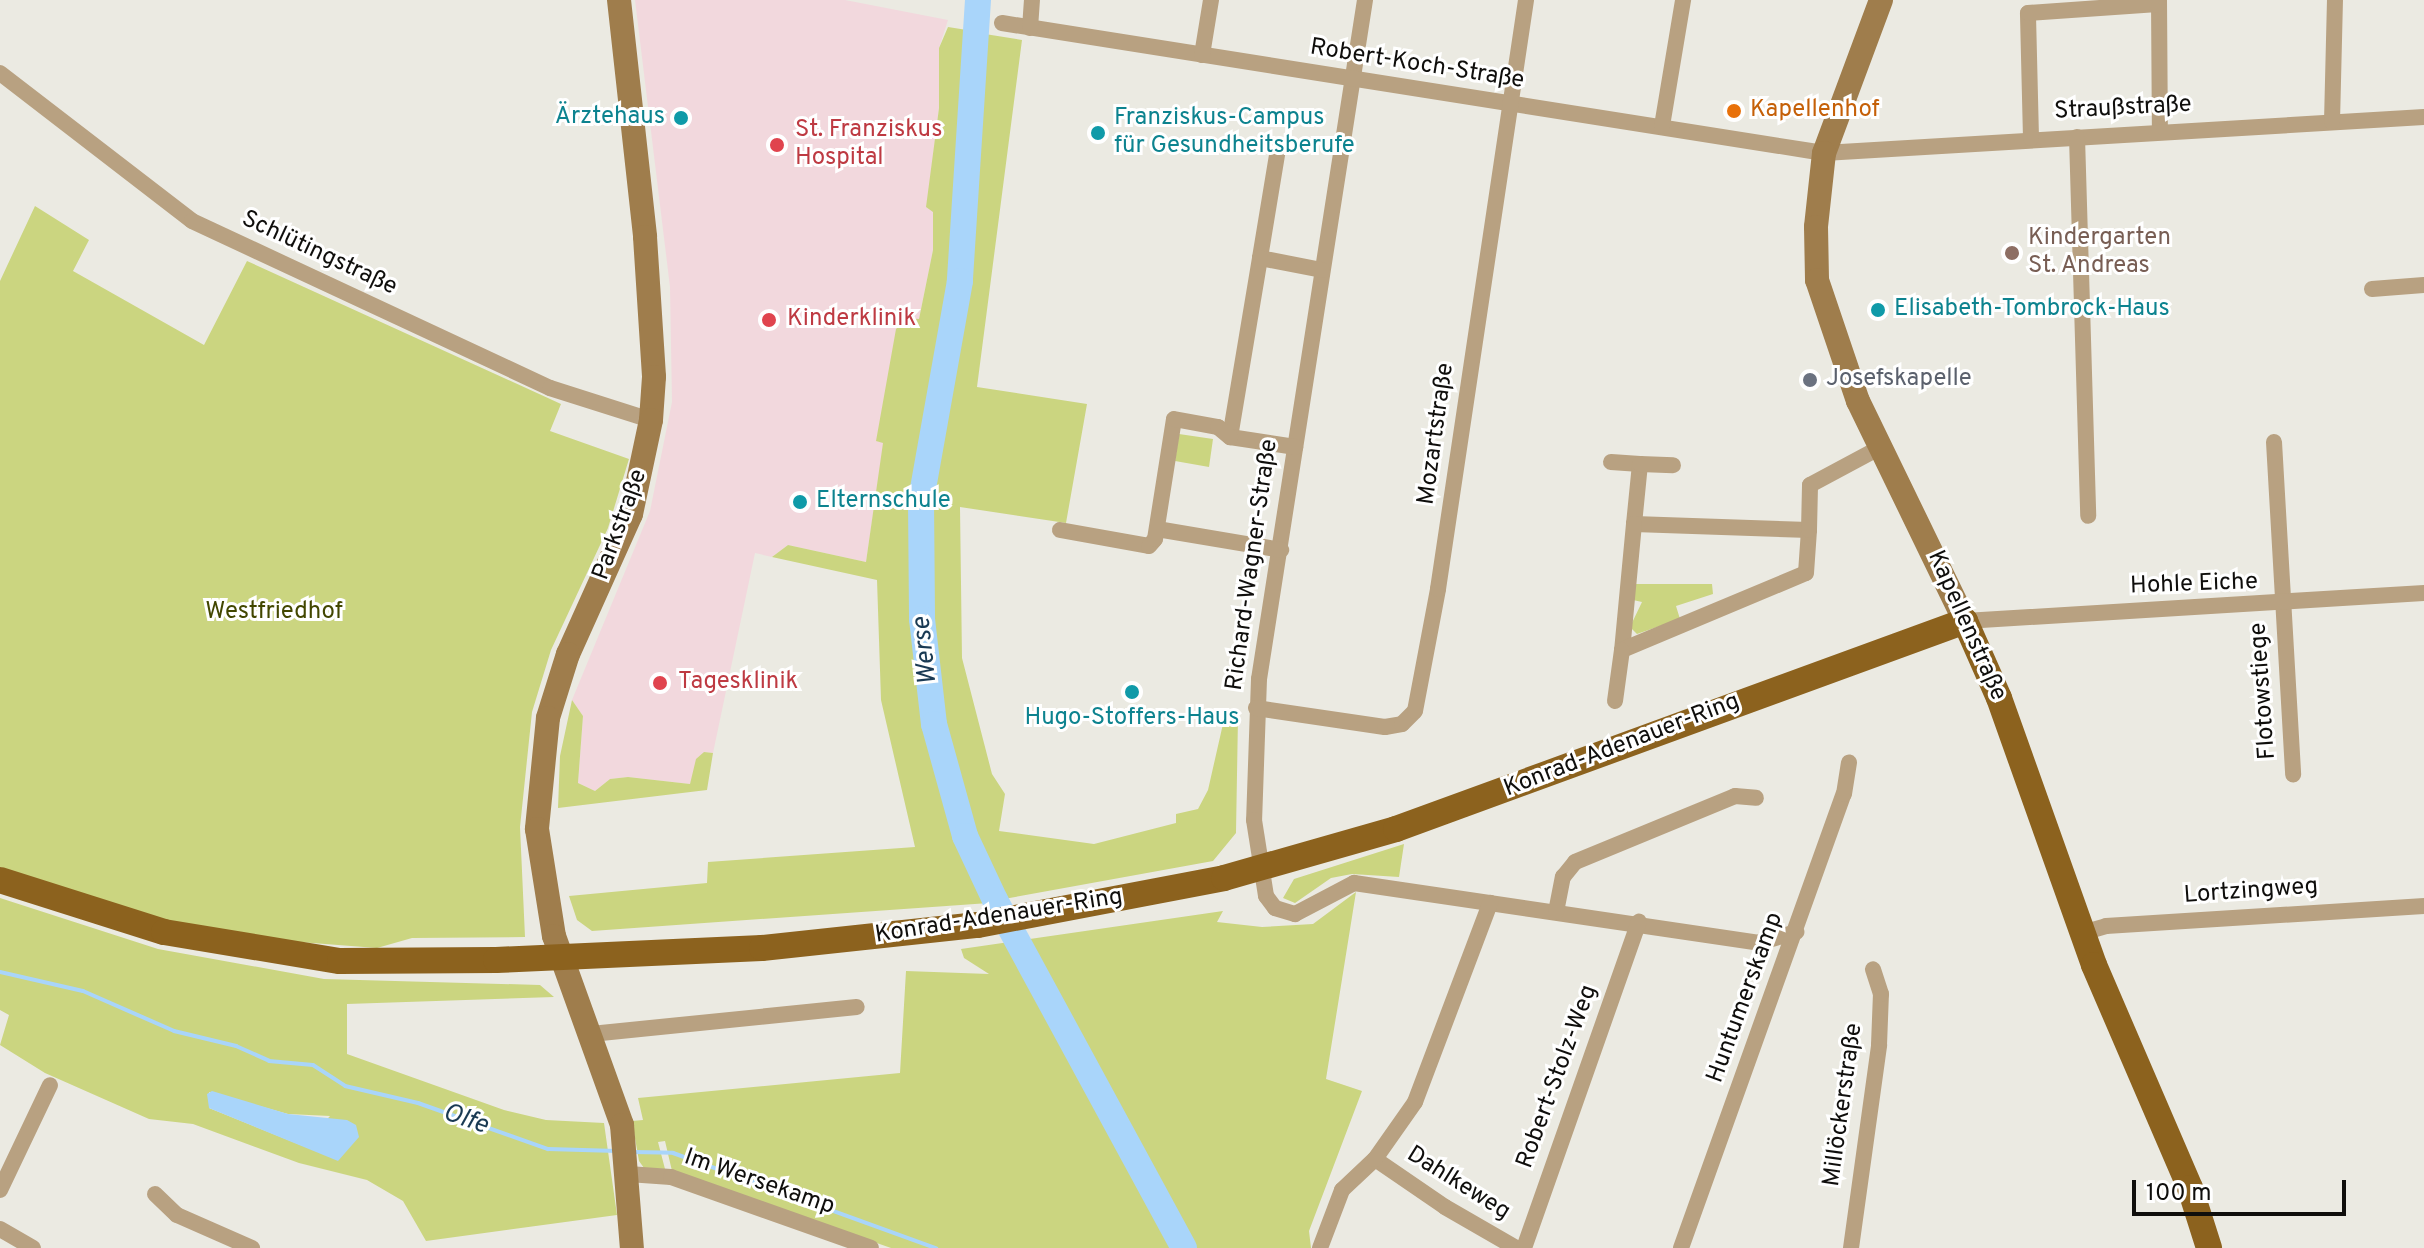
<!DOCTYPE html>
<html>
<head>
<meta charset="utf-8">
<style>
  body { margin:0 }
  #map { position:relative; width:2424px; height:1248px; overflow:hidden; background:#ebeae2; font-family:Overpass,sans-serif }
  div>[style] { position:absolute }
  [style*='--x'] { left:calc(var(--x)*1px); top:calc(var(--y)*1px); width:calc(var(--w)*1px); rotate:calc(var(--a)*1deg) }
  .commercial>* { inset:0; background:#f2d8dd }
  .green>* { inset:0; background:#cbd580 }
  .water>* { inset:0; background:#a9d5fa }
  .stream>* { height:4px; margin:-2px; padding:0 2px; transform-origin:2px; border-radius:2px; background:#a9d5fa }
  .river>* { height:26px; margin:-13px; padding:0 13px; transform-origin:13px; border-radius:13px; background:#a9d5fa }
  .street>* { height:16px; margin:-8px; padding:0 8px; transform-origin:8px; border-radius:8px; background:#b8a181 }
  .secondary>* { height:24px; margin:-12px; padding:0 12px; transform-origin:12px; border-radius:12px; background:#9f7d4c }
  .primary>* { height:26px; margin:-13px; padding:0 13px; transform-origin:13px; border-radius:13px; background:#8c621e }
  .dots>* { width:22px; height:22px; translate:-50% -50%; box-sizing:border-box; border:4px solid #fff; border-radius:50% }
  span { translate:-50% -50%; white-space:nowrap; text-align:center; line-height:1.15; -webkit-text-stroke:6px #fff; paint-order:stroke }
  .street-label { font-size:24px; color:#0f0e0c }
  .food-label { font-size:24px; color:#c56008 }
  .left { translate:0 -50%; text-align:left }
  .culture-label { font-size:24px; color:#0d838f }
  .right { translate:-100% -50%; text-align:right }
  .health-label { font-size:24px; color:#be3a42 }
  .education-label { font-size:24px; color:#785e54 }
  .worship-label { font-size:24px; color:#5b616d }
  .park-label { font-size:24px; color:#424700 }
  .water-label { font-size:26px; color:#1a3a53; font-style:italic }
  .scale { position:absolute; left:2132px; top:1180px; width:214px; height:36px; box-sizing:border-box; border:4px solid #0f0e0c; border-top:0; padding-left:10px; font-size:24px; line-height:28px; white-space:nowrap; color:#0f0e0c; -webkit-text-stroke:6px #fff; paint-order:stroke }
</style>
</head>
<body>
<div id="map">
  <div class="commercial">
    <i style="clip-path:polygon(635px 0,845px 0,948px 20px,939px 48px,939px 108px,927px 206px,933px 211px,933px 250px,919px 319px,877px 441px,884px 442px,866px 562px,788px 545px,772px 557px,755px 553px,713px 753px,704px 752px,690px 784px,628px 777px,610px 779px,595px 791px,578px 783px,583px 716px,572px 700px,650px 511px,672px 402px,670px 287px)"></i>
  </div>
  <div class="green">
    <i style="clip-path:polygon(948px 27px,967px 30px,964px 198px,955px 279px,915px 500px,916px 620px,928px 726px,945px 797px,989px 903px,592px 931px,577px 920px,569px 896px,707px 883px,708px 862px,915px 847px,881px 700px,877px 580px,772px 557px,788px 545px,866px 562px,883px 443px,876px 441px,896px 329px,907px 318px,919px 319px,933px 250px,933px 212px,926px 207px,939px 108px,939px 48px)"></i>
    <i style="clip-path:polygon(985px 34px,1022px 40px,977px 387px,1087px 404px,1066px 523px,960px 507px,962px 658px,992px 774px,1005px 794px,999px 831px,1094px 844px,1176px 823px,1176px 814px,1198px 809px,1208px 790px,1225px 715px,1238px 717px,1236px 833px,1213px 861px,1004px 899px,957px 792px,940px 721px,927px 618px,927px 501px,965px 280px)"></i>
    <i style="clip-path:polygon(35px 206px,89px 240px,73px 271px,204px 345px,247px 261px,561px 404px,550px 431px,629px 459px,608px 528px,551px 650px,532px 712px,520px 827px,525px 937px,412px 938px,377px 948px,260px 939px,122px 911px,0 867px,0 281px)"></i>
    <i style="clip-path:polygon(1179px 434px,1213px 439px,1209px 467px,1175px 461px)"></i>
    <i style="clip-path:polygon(1635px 584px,1712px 584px,1713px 594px,1676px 606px,1680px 619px,1637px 634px,1630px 627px,1642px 602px,1633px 600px)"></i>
    <i style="clip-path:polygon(572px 700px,583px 716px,578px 783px,595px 791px,610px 779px,628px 777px,690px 784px,696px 759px,704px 752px,713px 753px,707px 790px,558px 808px,560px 756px)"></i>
    <i style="clip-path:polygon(1404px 844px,1399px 877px,1352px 874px,1331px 878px,1295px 903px,1283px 898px,1294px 879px)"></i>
    <i style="clip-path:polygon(1356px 892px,1326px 1079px,1362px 1091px,1309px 1231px,1311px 1248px,891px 1248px,672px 1171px,665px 1141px,658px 1142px,665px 1169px,644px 1168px,639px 1161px,632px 1121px,643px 1120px,638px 1098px,900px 1073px,906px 971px,989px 974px,964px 958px,961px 949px,1223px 911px,1217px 922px,1262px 927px,1313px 924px)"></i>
    <i style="clip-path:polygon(evenodd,0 898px,158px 949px,324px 979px,540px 985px,554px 997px,347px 1004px,347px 1054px,504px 1110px,546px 1120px,604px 1123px,617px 1215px,426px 1241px,403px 1201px,367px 1180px,299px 1163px,193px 1124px,149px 1119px,45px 1073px,0 1045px,9px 1015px,0 1010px,0 898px,209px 1092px,288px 1114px,330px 1116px,303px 1146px,209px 1108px,209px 1092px)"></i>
  </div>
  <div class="water">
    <i style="clip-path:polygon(212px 1091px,288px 1114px,347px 1120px,356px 1125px,359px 1137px,338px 1161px,209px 1108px,207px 1094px)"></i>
  </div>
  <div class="stream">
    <i style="--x:0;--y:972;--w:85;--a:12.9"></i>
    <i style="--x:83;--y:991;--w:99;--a:23.7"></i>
    <i style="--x:174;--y:1031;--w:64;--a:13.6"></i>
    <i style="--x:236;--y:1046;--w:36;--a:24"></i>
    <i style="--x:269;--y:1061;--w:44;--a:5.2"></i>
    <i style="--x:313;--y:1065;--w:38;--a:33"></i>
    <i style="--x:345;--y:1086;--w:75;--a:13.1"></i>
    <i style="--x:418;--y:1103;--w:138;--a:19.5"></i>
    <i style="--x:548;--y:1149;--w:69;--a:1.7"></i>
    <i style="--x:634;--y:1152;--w:39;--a:1"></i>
    <i style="--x:673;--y:1153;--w:280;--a:19.9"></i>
  </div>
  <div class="river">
    <i style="--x:978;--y:0;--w:282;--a:93.7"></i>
    <i style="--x:960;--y:281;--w:223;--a:100.1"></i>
    <i style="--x:921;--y:501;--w:118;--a:89.5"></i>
    <i style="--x:922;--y:619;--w:106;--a:83.5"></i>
    <i style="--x:934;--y:724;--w:116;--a:74.5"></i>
    <i style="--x:965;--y:836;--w:71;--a:64.9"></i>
    <i style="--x:995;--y:900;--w:396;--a:61.5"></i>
  </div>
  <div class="street">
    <i style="--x:1365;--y:0;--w:687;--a:98.87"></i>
    <i style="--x:1259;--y:679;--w:141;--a:92"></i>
    <i style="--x:1254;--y:820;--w:77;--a:81"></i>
    <i style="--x:1266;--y:896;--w:15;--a:53"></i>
    <i style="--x:1275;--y:908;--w:21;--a:17"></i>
    <i style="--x:1295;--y:914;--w:67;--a:-27.7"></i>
    <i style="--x:1354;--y:883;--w:408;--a:8.4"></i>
    <i style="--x:1758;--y:943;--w:40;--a:-16"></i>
    <i style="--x:2159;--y:0;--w:132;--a:89.6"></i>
    <i style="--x:1002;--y:23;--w:832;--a:8.99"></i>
    <i style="--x:1824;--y:153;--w:601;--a:-3.43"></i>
    <i style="--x:1030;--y:28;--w:28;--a:-86"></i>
    <i style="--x:1202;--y:55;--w:56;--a:-80.7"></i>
    <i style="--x:0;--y:73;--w:242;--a:37.6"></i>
    <i style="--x:192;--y:221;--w:395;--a:25"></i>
    <i style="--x:550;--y:388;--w:106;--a:17.6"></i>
    <i style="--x:2332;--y:122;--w:122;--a:-88.6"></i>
    <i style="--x:1662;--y:126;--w:128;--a:-80.5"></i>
    <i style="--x:2077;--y:137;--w:379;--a:88.3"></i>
    <i style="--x:2031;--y:138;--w:125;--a:-91.4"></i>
    <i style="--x:2028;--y:13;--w:130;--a:-4"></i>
    <i style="--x:1278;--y:149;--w:110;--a:99.4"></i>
    <i style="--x:1260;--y:258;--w:63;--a:11"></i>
    <i style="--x:1260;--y:258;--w:181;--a:99.5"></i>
    <i style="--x:1230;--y:437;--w:66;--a:8.7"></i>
    <i style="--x:2372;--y:289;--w:52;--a:-4.4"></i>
    <i style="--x:2274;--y:442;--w:333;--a:86.7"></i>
    <i style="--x:1611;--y:462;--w:29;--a:4"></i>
    <i style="--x:1640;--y:464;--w:60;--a:95.7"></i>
    <i style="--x:1640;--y:464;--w:33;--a:2"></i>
    <i style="--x:1157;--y:529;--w:126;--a:9.6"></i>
    <i style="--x:1060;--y:530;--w:90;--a:10.2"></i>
    <i style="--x:1149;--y:546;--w:9;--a:-49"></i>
    <i style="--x:1155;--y:539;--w:121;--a:-81"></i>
    <i style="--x:1174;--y:419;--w:45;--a:10.3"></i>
    <i style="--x:1218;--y:427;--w:16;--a:40"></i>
    <i style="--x:1809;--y:530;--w:175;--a:-178"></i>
    <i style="--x:1634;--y:524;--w:127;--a:95.4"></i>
    <i style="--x:1622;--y:650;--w:199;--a:-22.7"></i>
    <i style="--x:1806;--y:573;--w:43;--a:-86"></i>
    <i style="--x:1809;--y:530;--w:45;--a:-88.7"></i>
    <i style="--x:1810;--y:485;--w:81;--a:-28.2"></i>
    <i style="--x:1965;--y:621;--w:460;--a:-3.5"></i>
    <i style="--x:1615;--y:701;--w:51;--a:-82.2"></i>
    <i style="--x:1256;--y:708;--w:130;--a:8.4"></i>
    <i style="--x:1385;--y:727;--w:17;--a:-10"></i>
    <i style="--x:1402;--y:724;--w:18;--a:-45"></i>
    <i style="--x:1415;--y:711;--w:124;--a:-79.3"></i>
    <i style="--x:1438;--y:589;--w:596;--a:-81.5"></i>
    <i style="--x:1556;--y:912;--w:36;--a:-79"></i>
    <i style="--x:1563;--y:877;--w:19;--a:-51"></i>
    <i style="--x:1575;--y:862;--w:173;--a:-22.4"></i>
    <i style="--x:1735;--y:796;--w:21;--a:5"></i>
    <i style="--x:2082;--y:933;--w:25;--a:-16"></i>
    <i style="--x:2106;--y:926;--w:319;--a:-3.6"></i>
    <i style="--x:591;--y:1034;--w:267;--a:-5.8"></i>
    <i style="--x:1375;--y:1159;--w:85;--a:34.4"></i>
    <i style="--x:1445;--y:1207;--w:82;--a:30"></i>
    <i style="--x:628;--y:1174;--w:43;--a:4"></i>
    <i style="--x:671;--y:1177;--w:212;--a:19.5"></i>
    <i style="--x:0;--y:1190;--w:116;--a:-64.5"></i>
    <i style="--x:155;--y:1194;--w:30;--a:44"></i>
    <i style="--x:177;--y:1215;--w:82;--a:23.7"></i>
    <i style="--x:0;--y:1229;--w:38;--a:30"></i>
    <i style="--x:1320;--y:1248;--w:62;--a:-69.2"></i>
    <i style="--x:1342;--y:1190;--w:45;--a:-43.2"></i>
    <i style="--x:1375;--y:1159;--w:70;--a:-54.9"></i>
    <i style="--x:1415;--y:1102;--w:213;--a:-69.3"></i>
    <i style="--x:1524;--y:1248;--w:346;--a:-70.6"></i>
    <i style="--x:1681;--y:1248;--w:482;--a:-70.3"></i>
    <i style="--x:1844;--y:794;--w:32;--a:-81"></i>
    <i style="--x:1851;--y:1248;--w:205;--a:-82.1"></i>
    <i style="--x:1879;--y:1045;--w:51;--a:-87.8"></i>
    <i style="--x:1881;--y:994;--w:26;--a:-108"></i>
  </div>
  <div class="secondary">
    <i style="--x:619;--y:0;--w:238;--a:83.7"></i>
    <i style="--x:645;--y:237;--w:140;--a:86.3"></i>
    <i style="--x:654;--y:377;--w:43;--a:94"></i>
    <i style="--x:651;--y:420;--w:96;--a:102"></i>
    <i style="--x:631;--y:514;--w:154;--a:114.2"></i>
    <i style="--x:568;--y:654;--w:67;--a:107.4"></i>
    <i style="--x:548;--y:718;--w:112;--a:95.7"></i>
    <i style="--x:537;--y:829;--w:108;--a:81"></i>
    <i style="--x:554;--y:936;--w:201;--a:70.2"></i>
    <i style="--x:622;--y:1125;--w:123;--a:85.4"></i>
    <i style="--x:1881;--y:0;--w:163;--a:110.4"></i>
    <i style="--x:1824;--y:153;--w:74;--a:96.2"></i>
    <i style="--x:1816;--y:227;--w:53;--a:88.9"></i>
    <i style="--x:1817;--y:280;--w:128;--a:71.3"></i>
    <i style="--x:1858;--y:401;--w:245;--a:64.1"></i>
  </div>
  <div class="primary">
    <i style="--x:0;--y:880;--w:172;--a:17.6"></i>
    <i style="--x:164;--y:932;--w:178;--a:9.4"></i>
    <i style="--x:340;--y:961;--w:156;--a:-0.4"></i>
    <i style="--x:496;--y:960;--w:266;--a:-2.6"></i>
    <i style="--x:762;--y:948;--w:217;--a:-6.1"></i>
    <i style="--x:978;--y:925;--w:250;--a:-10.8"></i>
    <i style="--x:1224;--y:878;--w:179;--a:-15.9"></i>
    <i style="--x:1396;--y:829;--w:606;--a:-20.08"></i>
    <i style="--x:1965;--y:621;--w:84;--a:66.2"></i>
    <i style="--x:1999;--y:698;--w:283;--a:70.4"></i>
    <i style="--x:2094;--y:965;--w:243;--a:66.7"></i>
    <i style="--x:2190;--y:1188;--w:63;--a:72.4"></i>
  </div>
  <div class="dots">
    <i style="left:1734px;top:111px;background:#e8710a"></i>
    <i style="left:681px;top:118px;background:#0f9aa8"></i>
    <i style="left:1098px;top:133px;background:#0f9aa8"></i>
    <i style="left:777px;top:145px;background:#e0444e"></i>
    <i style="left:2012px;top:253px;background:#8d6e63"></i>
    <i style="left:1878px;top:310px;background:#0f9aa8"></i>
    <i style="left:769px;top:320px;background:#e0444e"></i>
    <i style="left:1810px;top:380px;background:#6b7280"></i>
    <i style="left:800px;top:502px;background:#0f9aa8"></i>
    <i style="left:660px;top:683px;background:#e0444e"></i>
    <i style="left:1132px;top:692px;background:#0f9aa8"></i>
  </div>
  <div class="street-label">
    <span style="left:1417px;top:65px;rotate:9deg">Robert-Koch-Straße</span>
    <span style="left:2123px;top:109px;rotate:-3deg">Straußstraße</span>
    <span style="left:319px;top:254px;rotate:25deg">Schlütingstraße</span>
    <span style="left:1437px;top:434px;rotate:-82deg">Mozartstraße</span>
    <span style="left:621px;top:525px;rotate:-70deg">Parkstraße</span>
    <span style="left:1253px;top:565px;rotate:-82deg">Richard-Wagner-Straße</span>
    <span style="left:2194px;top:585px;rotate:-2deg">Hohle Eiche</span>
    <span style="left:1966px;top:626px;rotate:66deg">Kapellenstraße</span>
    <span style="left:2264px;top:691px;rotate:-94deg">Flotowstiege</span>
    <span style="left:1622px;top:746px;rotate:-21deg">Konrad-Adenauer-Ring</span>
    <span style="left:2251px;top:892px;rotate:-4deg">Lortzingweg</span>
    <span style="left:999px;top:917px;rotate:-9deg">Konrad-Adenauer-Ring</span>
    <span style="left:1746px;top:998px;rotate:-70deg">Huntumerskamp</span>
    <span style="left:1558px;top:1077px;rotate:-70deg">Robert-Stolz-Weg</span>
    <span style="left:1844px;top:1105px;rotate:-82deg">Millöckerstraße</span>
    <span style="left:759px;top:1183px;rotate:19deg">Im Wersekamp</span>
    <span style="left:1458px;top:1184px;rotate:32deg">Dahlkeweg</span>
  </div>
  <div class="food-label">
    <span class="left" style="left:1750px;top:111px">Kapellenhof</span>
  </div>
  <div class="culture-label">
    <span class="right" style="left:665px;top:118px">Ärztehaus</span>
    <span class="left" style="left:1114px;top:133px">Franziskus-Campus<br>für Gesundheitsberufe</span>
    <span class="left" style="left:1894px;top:310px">Elisabeth-Tombrock-Haus</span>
    <span class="left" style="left:816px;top:502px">Elternschule</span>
    <span style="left:1132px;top:719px">Hugo-Stoffers-Haus</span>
  </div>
  <div class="health-label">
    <span class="left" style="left:795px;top:145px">St. Franziskus<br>Hospital</span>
    <span class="left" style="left:787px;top:320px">Kinderklinik</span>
    <span class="left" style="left:678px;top:683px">Tagesklinik</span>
  </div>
  <div class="education-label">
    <span class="left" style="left:2028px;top:253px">Kindergarten<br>St. Andreas</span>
  </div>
  <div class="worship-label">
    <span class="left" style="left:1826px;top:380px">Josefskapelle</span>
  </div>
  <div class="park-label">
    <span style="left:274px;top:613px">Westfriedhof</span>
  </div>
  <div class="water-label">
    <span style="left:926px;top:651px;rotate:-96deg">Werse</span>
    <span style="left:465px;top:1120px;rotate:19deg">Olfe</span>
  </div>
  <div class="scale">100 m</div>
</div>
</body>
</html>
